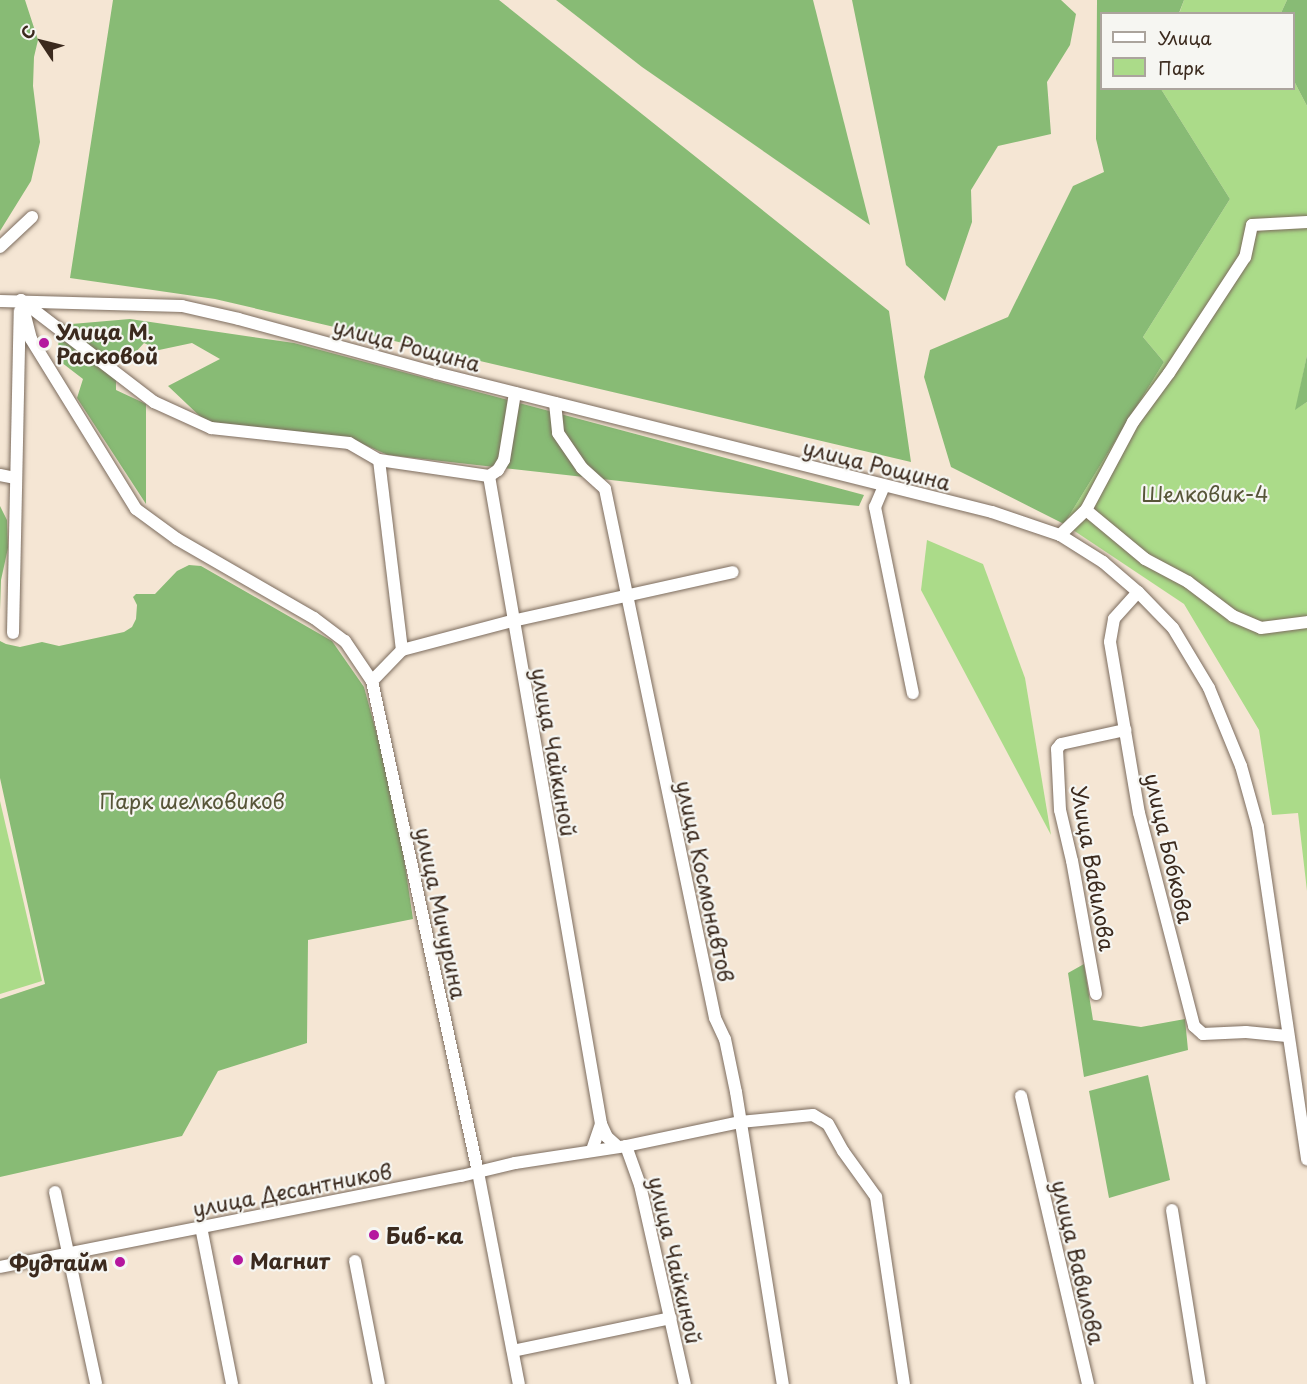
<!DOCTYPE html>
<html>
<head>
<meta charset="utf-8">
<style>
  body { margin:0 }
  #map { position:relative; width:1307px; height:1384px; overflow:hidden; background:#f5e6d4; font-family:"Playpen Sans",sans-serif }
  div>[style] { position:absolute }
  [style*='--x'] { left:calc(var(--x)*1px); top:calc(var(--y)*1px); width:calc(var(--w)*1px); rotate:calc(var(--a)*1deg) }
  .green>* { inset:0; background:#abdb89 }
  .forest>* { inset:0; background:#88bb75 }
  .roads { filter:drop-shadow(0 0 2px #7c6c5e) drop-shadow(0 0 2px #7c6c5e) }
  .minor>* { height:12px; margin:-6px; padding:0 6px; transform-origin:6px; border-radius:6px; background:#fff }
  .dots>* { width:16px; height:16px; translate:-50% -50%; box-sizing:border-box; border:3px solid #f6f6f2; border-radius:50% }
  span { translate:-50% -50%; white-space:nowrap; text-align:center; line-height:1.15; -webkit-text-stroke:4.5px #f6f6f2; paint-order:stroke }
  .poi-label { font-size:21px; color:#3b2a1e; font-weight:700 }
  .left { translate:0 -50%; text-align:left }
  .right { translate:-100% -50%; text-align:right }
  .street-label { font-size:21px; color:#3b2a1e }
  .park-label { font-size:21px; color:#575639 }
  .legend { position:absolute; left:1100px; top:12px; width:195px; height:78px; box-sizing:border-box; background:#f6f6f2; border:2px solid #aba49d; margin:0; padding:8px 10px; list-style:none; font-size:18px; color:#3b2a1e }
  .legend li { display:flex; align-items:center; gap:12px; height:30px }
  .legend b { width:30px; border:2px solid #aba49d }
  .north { position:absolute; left:12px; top:12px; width:60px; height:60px; -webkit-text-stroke:4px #f6f6f2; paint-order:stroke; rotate:305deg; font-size:16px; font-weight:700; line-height:24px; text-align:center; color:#3b2a1e }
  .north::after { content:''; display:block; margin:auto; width:21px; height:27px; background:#3b2a1e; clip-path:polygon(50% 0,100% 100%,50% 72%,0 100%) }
</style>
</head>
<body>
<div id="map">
  <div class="green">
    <i style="clip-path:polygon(1184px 0,1287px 0,1281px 13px,1179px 14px)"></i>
    <i style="clip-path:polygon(1294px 81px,1307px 106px,1307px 355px,1296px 409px,1307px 402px,1307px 891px,1298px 813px,1272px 815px,1259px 730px,1184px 604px,1064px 524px,1164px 362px,1143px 337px,1230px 199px,1161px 89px,1294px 88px)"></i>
    <i style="clip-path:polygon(927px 540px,983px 564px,1025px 678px,1051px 835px,921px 590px)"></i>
    <i style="clip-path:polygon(0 801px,42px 981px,0 994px)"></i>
  </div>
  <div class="forest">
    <i style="clip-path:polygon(0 0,25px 0,38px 40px,34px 57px,33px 86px,40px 142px,31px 181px,0 231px)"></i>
    <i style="clip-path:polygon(113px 0,499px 0,889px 311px,911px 462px,215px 299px,70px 278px)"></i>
    <i style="clip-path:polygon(556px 0,813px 0,870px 225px,642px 67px)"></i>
    <i style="clip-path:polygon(852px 0,1061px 0,1076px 14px,1070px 45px,1047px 82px,1051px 134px,998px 146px,971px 190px,972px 222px,945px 301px,906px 265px)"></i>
    <i style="clip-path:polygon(1097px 0,1184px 0,1179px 13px,1102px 14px,1102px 88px,1161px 89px,1230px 199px,1143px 337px,1164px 362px,1064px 524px,951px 467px,924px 377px,930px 350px,1008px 317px,1073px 186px,1104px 172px,1096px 139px)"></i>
    <i style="clip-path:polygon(1287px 0,1307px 0,1307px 106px,1294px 81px,1294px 14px,1281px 13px)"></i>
    <i style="clip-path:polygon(130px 319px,294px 343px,864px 495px,859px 506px,718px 492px,388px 455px,351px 439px,206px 422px,168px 386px,220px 359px,192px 343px,159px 350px,144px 343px,134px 354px,116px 364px,116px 390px,146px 404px,146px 504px,77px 398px,83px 379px,57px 359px,60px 325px)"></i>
    <i style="clip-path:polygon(1307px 355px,1307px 402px,1295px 410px)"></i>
    <i style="clip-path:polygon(0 506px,7px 520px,8px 548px,1px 580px,0 610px)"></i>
    <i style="clip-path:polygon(189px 565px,201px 566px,332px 641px,364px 687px,396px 805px,413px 919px,308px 940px,307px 1043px,218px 1071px,182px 1136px,0 1177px,0 999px,45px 984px,0 778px,0 641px,6px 644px,20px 647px,42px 642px,59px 646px,124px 632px,132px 627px,136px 619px,137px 605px,133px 597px,136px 594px,155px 594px,177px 571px)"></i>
    <i style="clip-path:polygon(1084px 964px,1093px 1020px,1141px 1027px,1185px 1019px,1188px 1050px,1084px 1077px,1068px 973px)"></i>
    <i style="clip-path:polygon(1148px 1075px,1170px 1180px,1109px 1198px,1089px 1091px)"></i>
  </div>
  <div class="roads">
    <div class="minor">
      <i style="--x:1307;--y:222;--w:55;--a:176.9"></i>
      <i style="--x:1252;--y:225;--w:33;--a:102"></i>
      <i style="--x:1245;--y:257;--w:139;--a:123.2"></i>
      <i style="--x:1169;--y:373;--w:61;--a:126.3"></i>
      <i style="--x:1133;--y:422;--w:100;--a:118.1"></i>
      <i style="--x:1086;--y:510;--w:77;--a:39.7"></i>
      <i style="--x:1145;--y:559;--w:49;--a:28.1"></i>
      <i style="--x:1188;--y:582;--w:56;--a:37.1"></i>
      <i style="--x:1233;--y:616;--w:30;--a:23"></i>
      <i style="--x:1261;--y:628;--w:46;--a:-7.4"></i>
      <i style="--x:0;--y:247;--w:44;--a:-43.2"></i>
      <i style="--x:21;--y:300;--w:40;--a:75.6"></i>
      <i style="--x:31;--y:339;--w:200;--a:58.3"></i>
      <i style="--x:136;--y:509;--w:51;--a:36.2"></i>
      <i style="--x:177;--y:539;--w:158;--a:30"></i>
      <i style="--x:314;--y:618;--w:39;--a:37"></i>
      <i style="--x:345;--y:641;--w:48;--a:56"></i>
      <i style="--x:372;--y:681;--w:502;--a:77.82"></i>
      <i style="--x:478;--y:1172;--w:216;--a:79.1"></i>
      <i style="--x:21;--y:300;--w:168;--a:37.5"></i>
      <i style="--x:154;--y:402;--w:63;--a:24.5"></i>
      <i style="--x:211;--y:428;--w:139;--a:6.2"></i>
      <i style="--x:349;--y:443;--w:34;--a:30"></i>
      <i style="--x:379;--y:460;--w:111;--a:8.3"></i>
      <i style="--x:0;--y:301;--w:182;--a:1.6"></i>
      <i style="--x:182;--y:306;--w:58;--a:12.8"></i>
      <i style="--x:239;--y:319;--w:204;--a:15.3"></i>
      <i style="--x:436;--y:373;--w:573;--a:14.04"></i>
      <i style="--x:992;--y:512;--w:72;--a:18.7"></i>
      <i style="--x:1060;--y:535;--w:51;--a:32.1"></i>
      <i style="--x:1103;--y:562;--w:46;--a:40.6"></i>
      <i style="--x:1138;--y:592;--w:50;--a:45.8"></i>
      <i style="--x:1173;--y:628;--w:70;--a:59"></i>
      <i style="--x:1209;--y:688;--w:84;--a:67.7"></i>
      <i style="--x:1241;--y:766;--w:63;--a:74.4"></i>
      <i style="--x:1258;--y:827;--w:336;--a:81.6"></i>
      <i style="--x:515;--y:393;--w:68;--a:99.3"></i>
      <i style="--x:504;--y:460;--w:12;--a:121"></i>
      <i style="--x:498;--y:470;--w:11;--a:146"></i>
      <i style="--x:489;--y:476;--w:658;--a:80.19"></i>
      <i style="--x:601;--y:1124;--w:28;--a:109"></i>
      <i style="--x:555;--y:403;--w:30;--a:84"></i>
      <i style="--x:558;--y:433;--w:42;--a:55.6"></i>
      <i style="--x:582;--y:468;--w:31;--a:42"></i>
      <i style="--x:605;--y:489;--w:540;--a:78.25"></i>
      <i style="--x:715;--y:1018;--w:23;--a:65"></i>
      <i style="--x:725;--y:1039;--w:54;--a:78.3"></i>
      <i style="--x:736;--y:1092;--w:296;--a:80.9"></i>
      <i style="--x:0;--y:475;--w:16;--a:11"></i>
      <i style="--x:884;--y:486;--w:23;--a:113"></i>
      <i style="--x:875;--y:507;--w:190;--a:78.5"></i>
      <i style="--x:1060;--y:535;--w:36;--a:-44"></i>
      <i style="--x:1138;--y:592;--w:36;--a:132"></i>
      <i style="--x:1114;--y:619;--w:23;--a:100"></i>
      <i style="--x:1110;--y:642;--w:173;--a:80.4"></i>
      <i style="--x:1139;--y:813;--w:220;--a:75.5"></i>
      <i style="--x:1194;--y:1026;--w:12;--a:42"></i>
      <i style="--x:1203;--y:1034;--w:43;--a:-2.7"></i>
      <i style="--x:1246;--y:1032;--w:41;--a:5.6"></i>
      <i style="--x:13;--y:633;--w:322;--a:-88.8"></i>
      <i style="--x:402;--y:650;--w:114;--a:-14.8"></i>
      <i style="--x:512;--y:621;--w:226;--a:-12.5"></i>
      <i style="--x:372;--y:681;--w:43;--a:-45.9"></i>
      <i style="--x:402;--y:650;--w:191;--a:-96.9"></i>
      <i style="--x:1096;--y:994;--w:135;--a:-100.2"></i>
      <i style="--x:1072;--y:861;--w:52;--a:-103.2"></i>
      <i style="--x:1060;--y:810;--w:61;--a:-92.8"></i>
      <i style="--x:1057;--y:749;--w:6;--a:-51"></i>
      <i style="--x:1061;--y:744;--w:66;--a:-12.3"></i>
      <i style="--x:1021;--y:1096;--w:296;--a:76.9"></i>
      <i style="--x:601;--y:1124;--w:14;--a:65"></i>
      <i style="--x:607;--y:1137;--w:15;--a:42"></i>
      <i style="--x:626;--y:1146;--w:41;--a:70.3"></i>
      <i style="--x:640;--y:1185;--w:204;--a:77.3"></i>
      <i style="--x:55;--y:1192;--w:196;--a:77.9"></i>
      <i style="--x:1172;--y:1210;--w:176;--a:80.9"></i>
      <i style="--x:201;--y:1227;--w:160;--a:78.8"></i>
      <i style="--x:355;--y:1261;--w:125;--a:79"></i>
      <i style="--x:0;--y:1267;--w:470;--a:-11.2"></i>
      <i style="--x:461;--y:1176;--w:56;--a:-13.5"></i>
      <i style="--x:515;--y:1163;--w:112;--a:-8.7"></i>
      <i style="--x:626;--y:1146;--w:116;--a:-11.9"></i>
      <i style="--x:740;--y:1122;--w:73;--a:-5.5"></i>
      <i style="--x:813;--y:1115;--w:17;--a:31"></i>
      <i style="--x:828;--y:1124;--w:31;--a:61"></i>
      <i style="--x:843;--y:1151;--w:57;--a:54.3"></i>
      <i style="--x:876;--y:1197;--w:189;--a:81.5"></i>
      <i style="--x:513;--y:1351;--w:161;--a:-11.8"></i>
    </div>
  </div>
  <div class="dots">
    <i style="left:44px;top:343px;background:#b5179e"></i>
    <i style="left:374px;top:1235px;background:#b5179e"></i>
    <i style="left:238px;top:1260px;background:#b5179e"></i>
    <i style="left:120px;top:1262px;background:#b5179e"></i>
  </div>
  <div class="poi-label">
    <span class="left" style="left:56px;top:343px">Улица М.<br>Расковой</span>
    <span class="left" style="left:386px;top:1235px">Биб-ка</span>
    <span class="left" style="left:250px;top:1260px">Магнит</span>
    <span class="right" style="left:108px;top:1262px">Фудтайм</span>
  </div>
  <div class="street-label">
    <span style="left:407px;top:344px;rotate:15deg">улица Рощина</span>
    <span style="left:877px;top:464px;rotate:14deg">улица Рощина</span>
    <span style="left:555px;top:752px;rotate:80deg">улица Чайкиной</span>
    <span style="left:1170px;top:848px;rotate:77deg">улица Бобкова</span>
    <span style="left:1094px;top:868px;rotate:80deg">Улица Вавилова</span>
    <span style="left:706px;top:881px;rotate:78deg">улица Космонавтов</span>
    <span style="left:442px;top:913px;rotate:78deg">улица Мичурина</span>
    <span style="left:292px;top:1189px;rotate:-11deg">улица Десантников</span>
    <span style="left:676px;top:1260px;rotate:77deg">улица Чайкиной</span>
    <span style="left:1079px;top:1262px;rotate:77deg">улица Вавилова</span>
  </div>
  <div class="park-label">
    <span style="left:1205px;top:493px">Шелковик-4</span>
    <span style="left:192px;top:800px">Парк шелковиков</span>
  </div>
  <ul class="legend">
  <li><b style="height:8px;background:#fff"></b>Улица</li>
  <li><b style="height:16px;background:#abdb89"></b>Парк</li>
  </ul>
  <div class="north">С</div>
</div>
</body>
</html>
